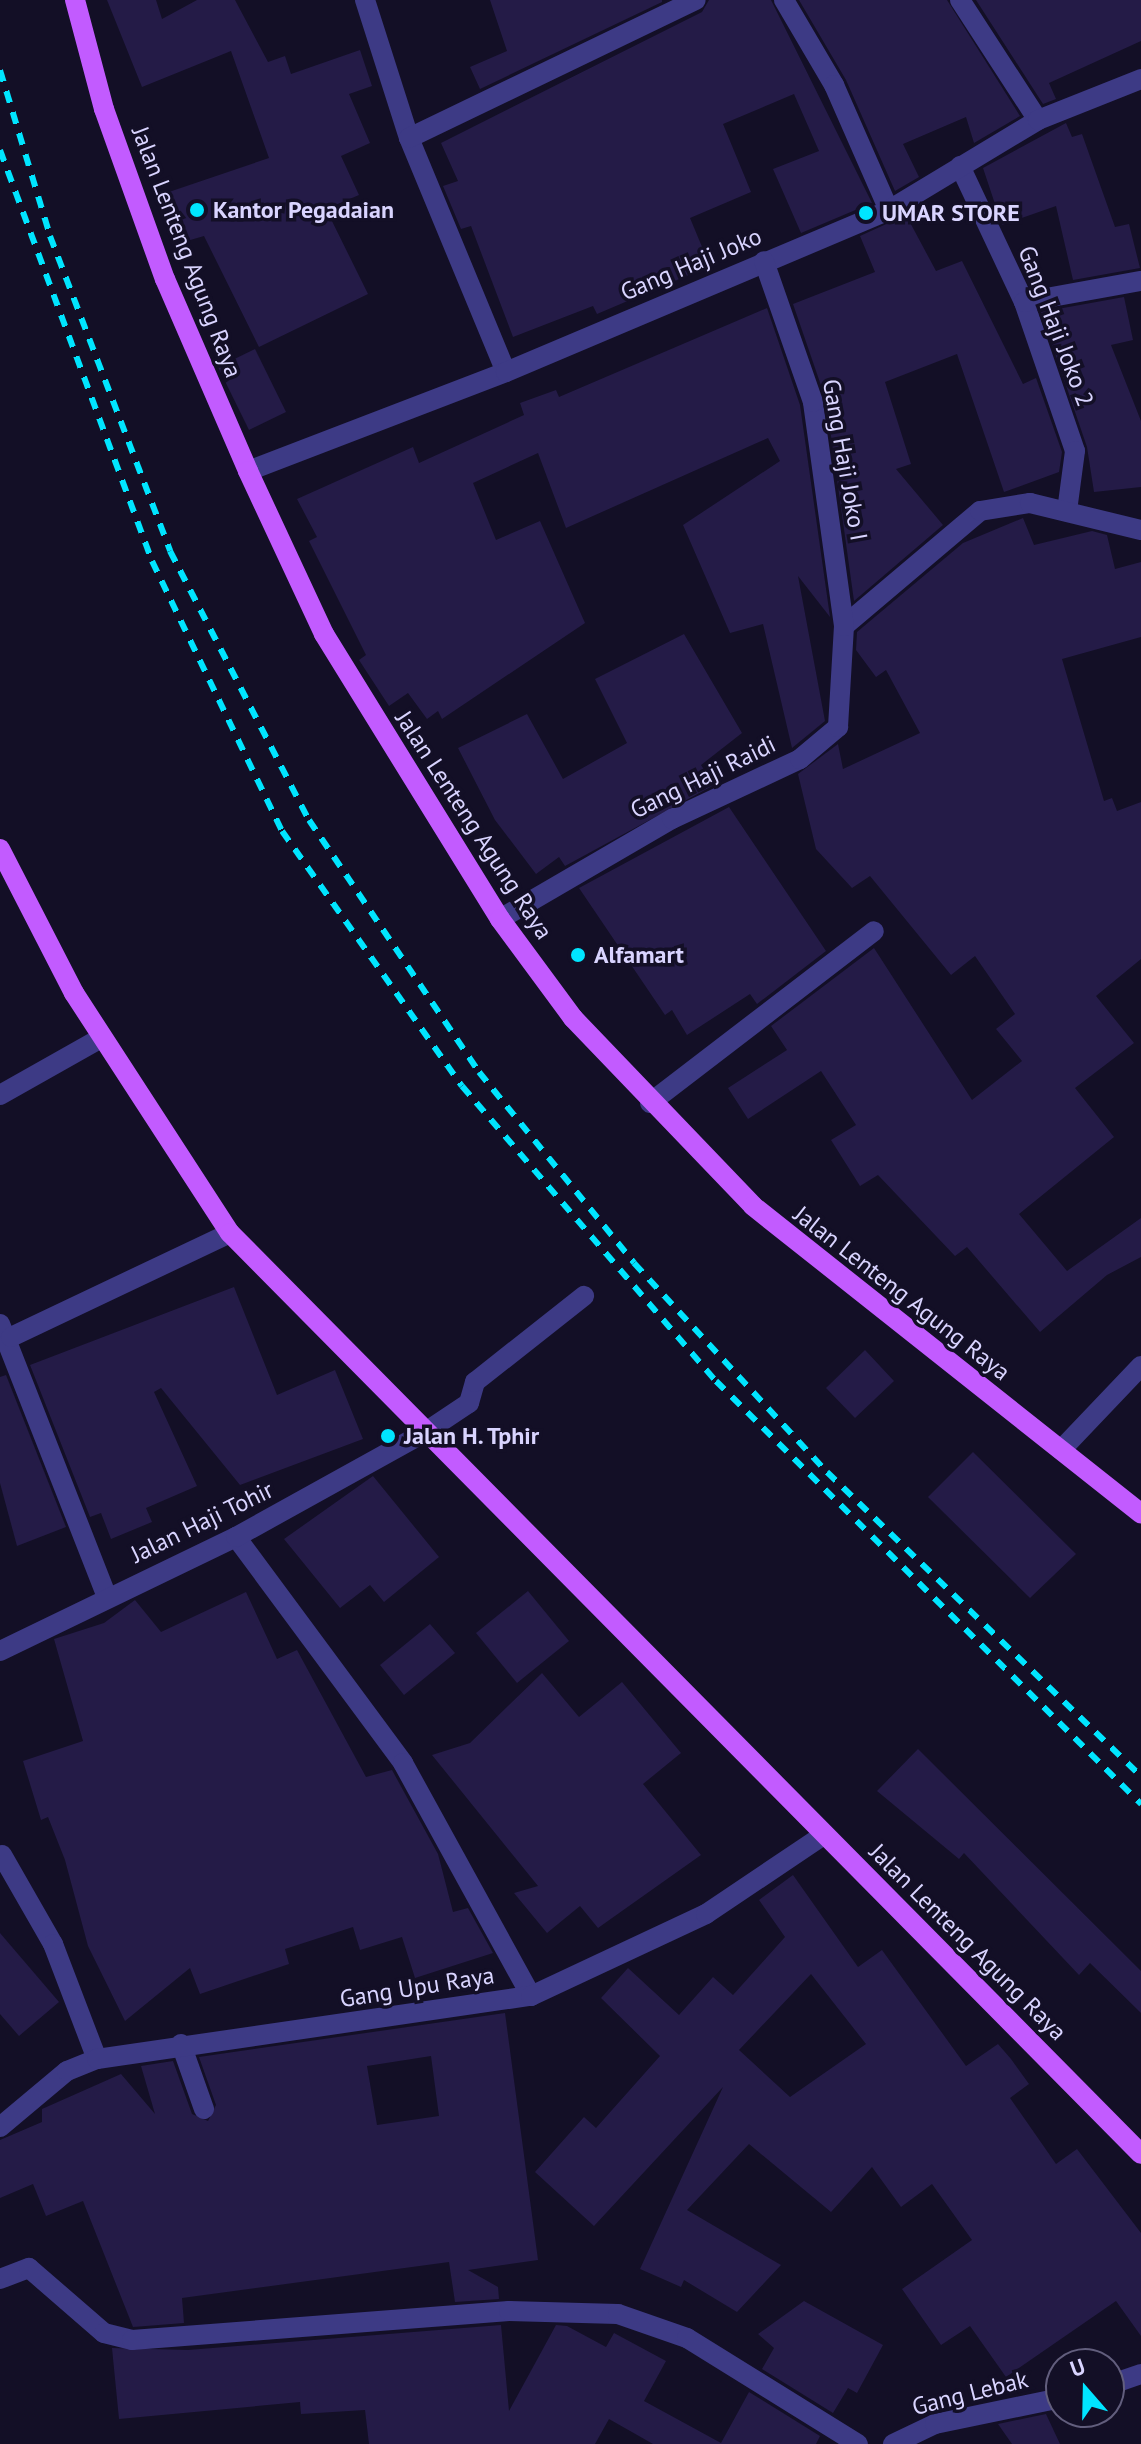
<!DOCTYPE html>
<html>
<head>
<meta charset="utf-8">
<style>
  body { margin:0 }
  #map { position:relative; width:1141px; height:2444px; overflow:hidden; background:#130f26; font-family:"PT Sans",sans-serif }
  div>[style] { position:absolute }
  [style*='--x'] { left:calc(var(--x)*1px); top:calc(var(--y)*1px); width:calc(var(--w)*1px); rotate:calc(var(--a)*1deg) }
  .building>* { inset:0; background:#241b47 }
  .minor>* { height:20px; margin:-10px; padding:0 10px; transform-origin:10px; border-radius:10px; background:#3d3a85 }
  .primary>* { height:20px; margin:-10px; padding:0 10px; transform-origin:10px; border-radius:10px; background:#c25bff }
  .rail>* { height:6px; margin-top:-3px; transform-origin:0; background:repeating-linear-gradient(90deg,#00e5ff 0 12px,transparent 0 22px) }
  .dots>* { width:22px; height:22px; translate:-50% -50%; box-sizing:border-box; border:4px solid #130f26; border-radius:50% }
  span { translate:-50% -50%; white-space:nowrap; text-align:center; line-height:1.15; -webkit-text-stroke:7px #130f26; paint-order:stroke }
  .poi-label { font-size:24px; color:#d9d4ff; font-weight:700 }
  .left { translate:0 -50%; text-align:left }
  .street-label { font-size:24px; color:#d9d4ff }
  .north { position:absolute; left:1045px; top:2348px; width:80px; height:80px; box-sizing:border-box; background:#130f26; border:2px solid #625e7d; border-radius:50%; rotate:340deg; font-size:22px; font-weight:700; line-height:32px; text-align:center; color:#d9d4ff }
  .north::after { content:''; display:block; margin:auto; width:28px; height:36px; background:#00e5ff; clip-path:polygon(50% 0,100% 100%,50% 72%,0 100%) }
</style>
</head>
<body>
<div id="map">
  <div class="building">
    <i style="clip-path:polygon(107px 0,156px 0,162px 19px,197px 0,235px 0,268px 62px,285px 56px,291px 74px,360px 50px,372px 86px,349px 94px,370px 143px,341px 156px,359px 195px,326px 209px,368px 294px,259px 347px,204px 236px,180px 243px,163px 194px,269px 158px,231px 51px,142px 87px)"></i>
    <i style="clip-path:polygon(490px 0,662px 0,662px 2px,480px 89px,470px 67px,507px 51px)"></i>
    <i style="clip-path:polygon(709px 0,771px 0,872px 203px,801px 233px,773px 169px,819px 151px,794px 94px,723px 124px,751px 192px,690px 218px,710px 266px,597px 314px,593px 306px,513px 337px,471px 226px,461px 229px,443px 186px,458px 181px,441px 143px,702px 12px)"></i>
    <i style="clip-path:polygon(799px 0,947px 0,1020px 116px,974px 143px,966px 117px,903px 144px,919px 177px,895px 191px,846px 80px)"></i>
    <i style="clip-path:polygon(976px 0,1141px 0,1141px 41px,1049px 83px,1056px 99px,1043px 104px)"></i>
    <i style="clip-path:polygon(1066px 123px,1072px 137px,1082px 134px,1115px 227px,1129px 224px,1140px 268px,1073px 280px,1056px 206px,1002px 225px,983px 168px)"></i>
    <i style="clip-path:polygon(906px 215px,936px 271px,962px 261px,1023px 384px,1036px 378px,1062px 452px,1059px 472px,1004px 492px,957px 354px,885px 382px,911px 464px,896px 469px,943px 525px,854px 601px,826px 400px,793px 304px,875px 272px,860px 236px)"></i>
    <i style="clip-path:polygon(1124px 297px,1133px 340px,1111px 345px,1141px 421px,1141px 487px,1094px 492px,1087px 447px,1041px 312px)"></i>
    <i style="clip-path:polygon(767px 308px,800px 405px,830px 617px,798px 576px,825px 721px,792px 748px,763px 624px,730px 633px,683px 525px,780px 461px,768px 438px,566px 528px,538px 453px,473px 483px,496px 540px,540px 521px,585px 623px,442px 719px,438px 711px,427px 719px,408px 693px,389px 706px,359px 660px,366px 655px,309px 541px,317px 537px,297px 499px,413px 447px,419px 463px,524px 415px,520px 403px,556px 390px,559px 397px)"></i>
    <i style="clip-path:polygon(255px 349px,286px 412px,249px 430px,218px 367px)"></i>
    <i style="clip-path:polygon(1023px 518px,1034px 545px,1092px 531px,1107px 535px,1115px 569px,1141px 562px,1141px 637px,1062px 659px,1104px 801px,1112px 798px,1117px 811px,1141px 802px,1141px 959px,1096px 996px,1134px 1043px,1075px 1088px,1114px 1137px,1019px 1214px,1067px 1271px,1141px 1218px,1141px 1257px,1107px 1275px,1040px 1332px,967px 1247px,955px 1256px,878px 1175px,860px 1186px,831px 1140px,856px 1125px,821px 1071px,748px 1119px,728px 1088px,787px 1050px,771px 1026px,874px 948px,972px 1100px,1022px 1061px,996px 1029px,1015px 1014px,975px 956px,951px 975px,870px 876px,852px 888px,816px 849px,798px 774px,838px 744px,843px 769px,920px 733px,886px 670px,876px 677px,856px 650px,857px 632px,963px 543px)"></i>
    <i style="clip-path:polygon(684px 634px,742px 733px,701px 765px,714px 785px,565px 866px,559px 857px,536px 874px,495px 820px,458px 748px,527px 714px,563px 779px,627px 743px,595px 679px)"></i>
    <i style="clip-path:polygon(729px 807px,826px 951px,757px 1004px,750px 994px,687px 1035px,672px 1010px,665px 1015px,579px 888px)"></i>
    <i style="clip-path:polygon(234px 1287px,277px 1395px,335px 1370px,363px 1439px,240px 1485px,161px 1388px,154px 1392px,197px 1486px,146px 1508px,152px 1522px,111px 1539px,101px 1513px,90px 1517px,30px 1365px)"></i>
    <i style="clip-path:polygon(865px 1350px,894px 1381px,855px 1418px,826px 1388px)"></i>
    <i style="clip-path:polygon(6px 1375px,66px 1527px,17px 1546px,0 1483px,0 1377px)"></i>
    <i style="clip-path:polygon(973px 1452px,1076px 1554px,1030px 1598px,928px 1497px)"></i>
    <i style="clip-path:polygon(373px 1476px,439px 1557px,384px 1602px,370px 1585px,340px 1608px,284px 1539px)"></i>
    <i style="clip-path:polygon(528px 1591px,569px 1641px,517px 1683px,476px 1633px)"></i>
    <i style="clip-path:polygon(246px 1592px,277px 1659px,297px 1650px,366px 1777px,392px 1770px,438px 1854px,453px 1912px,468px 1908px,493px 1953px,415px 1978px,402px 1937px,360px 1950px,353px 1927px,285px 1949px,289px 1964px,200px 1994px,190px 1968px,125px 2021px,88px 1946px,65px 1860px,48px 1817px,41px 1820px,23px 1761px,83px 1741px,54px 1639px,104px 1623px,135px 1600px,161px 1632px)"></i>
    <i style="clip-path:polygon(430px 1624px,455px 1653px,404px 1695px,380px 1665px)"></i>
    <i style="clip-path:polygon(542px 1673px,579px 1717px,622px 1682px,681px 1753px,643px 1784px,701px 1855px,598px 1928px,580px 1906px,547px 1933px,514px 1893px,538px 1886px,432px 1755px,470px 1743px)"></i>
    <i style="clip-path:polygon(918px 1749px,1141px 1971px,1141px 2013px,1090px 1963px,1079px 1975px,964px 1853px,959px 1859px,877px 1791px)"></i>
    <i style="clip-path:polygon(evenodd,793px 1875px,858px 1967px,882px 1950px,966px 2066px,998px 2044px,1011px 2059px,1029px 2084px,1010px 2098px,1056px 2164px,1077px 2149px,1141px 2233px,1141px 2336px,1116px 2301px,1006px 2377px,970px 2326px,941px 2345px,902px 2289px,972px 2240px,932px 2184px,901px 2207px,872px 2167px,831px 2212px,749px 2144px,687px 2210px,781px 2265px,737px 2312px,684px 2280px,681px 2287px,640px 2269px,723px 2087px,594px 2226px,535px 2172px,584px 2117px,596px 2128px,660px 2056px,601px 1998px,628px 1968px,679px 2015px,713px 1977px,733px 1995px,785px 1937px,759px 1900px,793px 1875px,811px 1974px,866px 2044px,790px 2097px,739px 2050px,811px 1974px)"></i>
    <i style="clip-path:polygon(0 1933px,59px 2002px,19px 2036px,0 2014px)"></i>
    <i style="clip-path:polygon(evenodd,505px 2013px,538px 2260px,468px 2270px,498px 2287px,499px 2299px,455px 2302px,449px 2262px,182px 2298px,184px 2323px,133px 2327px,83px 2201px,46px 2216px,33px 2184px,0 2198px,0 2140px,42px 2122px,42px 2109px,121px 2074px,155px 2114px,141px 2066px,173px 2061px,192px 2114px,208px 2121px,216px 2105px,199px 2057px,505px 2013px,431px 2056px,439px 2116px,377px 2125px,367px 2066px,431px 2056px)"></i>
    <i style="clip-path:polygon(804px 2301px,883px 2345px,857px 2393px,848px 2388px,833px 2413px,762px 2369px,774px 2348px,758px 2334px)"></i>
    <i style="clip-path:polygon(501px 2325px,509px 2411px,556px 2325px,567px 2326px,606px 2347px,614px 2333px,666px 2361px,644px 2401px,721px 2443px,749px 2392px,820px 2436px,816px 2444px,653px 2444px,609px 2419px,595px 2444px,369px 2444px,365px 2410px,301px 2414px,300px 2402px,119px 2419px,112px 2348px,188px 2350px)"></i>
    <i style="clip-path:polygon(1046px 2414px,1060px 2444px,1012px 2444px,998px 2424px)"></i>
  </div>
  <div class="minor">
    <i style="--x:365;--y:0;--w:145;--a:72.3"></i>
    <i style="--x:409;--y:138;--w:253;--a:67.5"></i>
    <i style="--x:784;--y:0;--w:99;--a:59.5"></i>
    <i style="--x:834;--y:85;--w:137;--a:66.3"></i>
    <i style="--x:960;--y:0;--w:143;--a:57"></i>
    <i style="--x:409;--y:138;--w:318;--a:-25.7"></i>
    <i style="--x:960;--y:166;--w:150;--a:64.8"></i>
    <i style="--x:1024;--y:302;--w:157;--a:71.1"></i>
    <i style="--x:1075;--y:451;--w:61;--a:97.6"></i>
    <i style="--x:1024;--y:302;--w:119;--a:-10.2"></i>
    <i style="--x:248;--y:471;--w:276;--a:-21"></i>
    <i style="--x:506;--y:372;--w:416;--a:-22.9"></i>
    <i style="--x:889;--y:210;--w:174;--a:-31.1"></i>
    <i style="--x:1038;--y:120;--w:111;--a:-21.7"></i>
    <i style="--x:844;--y:626;--w:178;--a:-40.2"></i>
    <i style="--x:980;--y:511;--w:51;--a:-9.1"></i>
    <i style="--x:1030;--y:503;--w:114;--a:13.7"></i>
    <i style="--x:500;--y:919;--w:199;--a:-30.2"></i>
    <i style="--x:672;--y:819;--w:141;--a:-25.1"></i>
    <i style="--x:800;--y:759;--w:50;--a:-40.1"></i>
    <i style="--x:838;--y:727;--w:101;--a:-86.6"></i>
    <i style="--x:844;--y:626;--w:226;--a:-97.9"></i>
    <i style="--x:813;--y:402;--w:149;--a:-109.2"></i>
    <i style="--x:0;--y:1095;--w:116;--a:-29.4"></i>
    <i style="--x:650;--y:1103;--w:282;--a:-37.5"></i>
    <i style="--x:0;--y:1324;--w:293;--a:68.6"></i>
    <i style="--x:11;--y:1337;--w:242;--a:-25.4"></i>
    <i style="--x:1061;--y:1450;--w:116;--a:-46.4"></i>
    <i style="--x:236;--y:1537;--w:281;--a:53.5"></i>
    <i style="--x:403;--y:1763;--w:266;--a:61.2"></i>
    <i style="--x:0;--y:1651;--w:262;--a:-25.8"></i>
    <i style="--x:236;--y:1537;--w:215;--a:-29"></i>
    <i style="--x:424;--y:1433;--w:54;--a:-33.7"></i>
    <i style="--x:469;--y:1403;--w:22;--a:-74"></i>
    <i style="--x:475;--y:1382;--w:139;--a:-38.3"></i>
    <i style="--x:2;--y:1855;--w:103;--a:60.2"></i>
    <i style="--x:53;--y:1944;--w:123;--a:69.1"></i>
    <i style="--x:181;--y:2044;--w:69;--a:70.5"></i>
    <i style="--x:0;--y:2127;--w:87;--a:-39.9"></i>
    <i style="--x:67;--y:2071;--w:32;--a:-22"></i>
    <i style="--x:97;--y:2059;--w:439;--a:-8.3"></i>
    <i style="--x:531;--y:1996;--w:193;--a:-25.1"></i>
    <i style="--x:706;--y:1914;--w:143;--a:-33.9"></i>
    <i style="--x:0;--y:2279;--w:31;--a:-21"></i>
    <i style="--x:29;--y:2268;--w:99;--a:40.9"></i>
    <i style="--x:104;--y:2333;--w:29;--a:14"></i>
    <i style="--x:132;--y:2340;--w:378;--a:-4.4"></i>
    <i style="--x:509;--y:2311;--w:109;--a:1.6"></i>
    <i style="--x:618;--y:2314;--w:73;--a:19.2"></i>
    <i style="--x:687;--y:2338;--w:201;--a:31.8"></i>
    <i style="--x:1109;--y:2385;--w:34;--a:-19"></i>
    <i style="--x:893;--y:2444;--w:47;--a:-25.5"></i>
    <i style="--x:935;--y:2424;--w:129;--a:-11.7"></i>
  </div>
  <div class="primary">
    <i style="--x:75;--y:0;--w:113;--a:75.1"></i>
    <i style="--x:104;--y:109;--w:181;--a:70.3"></i>
    <i style="--x:165;--y:279;--w:209;--a:66.6"></i>
    <i style="--x:248;--y:471;--w:180;--a:65"></i>
    <i style="--x:324;--y:634;--w:335;--a:58.3"></i>
    <i style="--x:500;--y:919;--w:123;--a:53.6"></i>
    <i style="--x:573;--y:1018;--w:260;--a:46.2"></i>
    <i style="--x:753;--y:1206;--w:495;--a:38.4"></i>
    <i style="--x:0;--y:849;--w:162;--a:62.8"></i>
    <i style="--x:74;--y:993;--w:286;--a:57"></i>
    <i style="--x:230;--y:1233;--w:1295;--a:45.31"></i>
  </div>
  <div class="rail">
    <i style="--x:0;--y:70;--w:173;--a:73.2"></i>
    <i style="--x:50;--y:236;--w:337;--a:69.1"></i>
    <i style="--x:170;--y:551;--w:303;--a:62.7"></i>
    <i style="--x:309;--y:820;--w:304;--a:56"></i>
    <i style="--x:479;--y:1072;--w:246;--a:50.9"></i>
    <i style="--x:634;--y:1263;--w:284;--a:47.3"></i>
    <i style="--x:827;--y:1472;--w:437;--a:44.1"></i>
    <i style="--x:0;--y:150;--w:438;--a:69.7"></i>
    <i style="--x:152;--y:561;--w:300;--a:64.3"></i>
    <i style="--x:282;--y:831;--w:312;--a:54.8"></i>
    <i style="--x:462;--y:1086;--w:389;--a:49.3"></i>
    <i style="--x:716;--y:1381;--w:600;--a:44.86"></i>
  </div>
  <div class="dots">
    <i style="left:197px;top:210px;background:#00e5ff"></i>
    <i style="left:866px;top:213px;background:#00e5ff"></i>
    <i style="left:578px;top:955px;background:#00e5ff"></i>
    <i style="left:388px;top:1436px;background:#00e5ff"></i>
  </div>
  <div class="poi-label">
    <span class="left" style="left:213px;top:210px">Kantor Pegadaian</span>
    <span class="left" style="left:882px;top:213px">UMAR STORE</span>
    <span class="left" style="left:594px;top:955px">Alfamart</span>
    <span class="left" style="left:404px;top:1436px">Jalan H. Tphir</span>
  </div>
  <div class="street-label">
    <span style="left:187px;top:252px;rotate:69deg">Jalan Lenteng Agung Raya</span>
    <span style="left:691px;top:264px;rotate:-23deg">Gang Haji Joko</span>
    <span style="left:1056px;top:326px;rotate:69deg">Gang Haji Joko 2</span>
    <span style="left:845px;top:460px;rotate:80deg">Gang Haji Joko I</span>
    <span style="left:703px;top:777px;rotate:-26deg">Gang Haji Raidi</span>
    <span style="left:474px;top:825px;rotate:57deg">Jalan Lenteng Agung Raya</span>
    <span style="left:902px;top:1293px;rotate:38deg">Jalan Lenteng Agung Raya</span>
    <span style="left:202px;top:1522px;rotate:-26deg">Jalan Haji Tohir</span>
    <span style="left:968px;top:1942px;rotate:45deg">Jalan Lenteng Agung Raya</span>
    <span style="left:417px;top:1987px;rotate:-9deg">Gang Upu Raya</span>
    <span style="left:970px;top:2393px;rotate:-14deg">Gang Lebak</span>
  </div>
  <div class="north">U</div>
</div>
</body>
</html>
